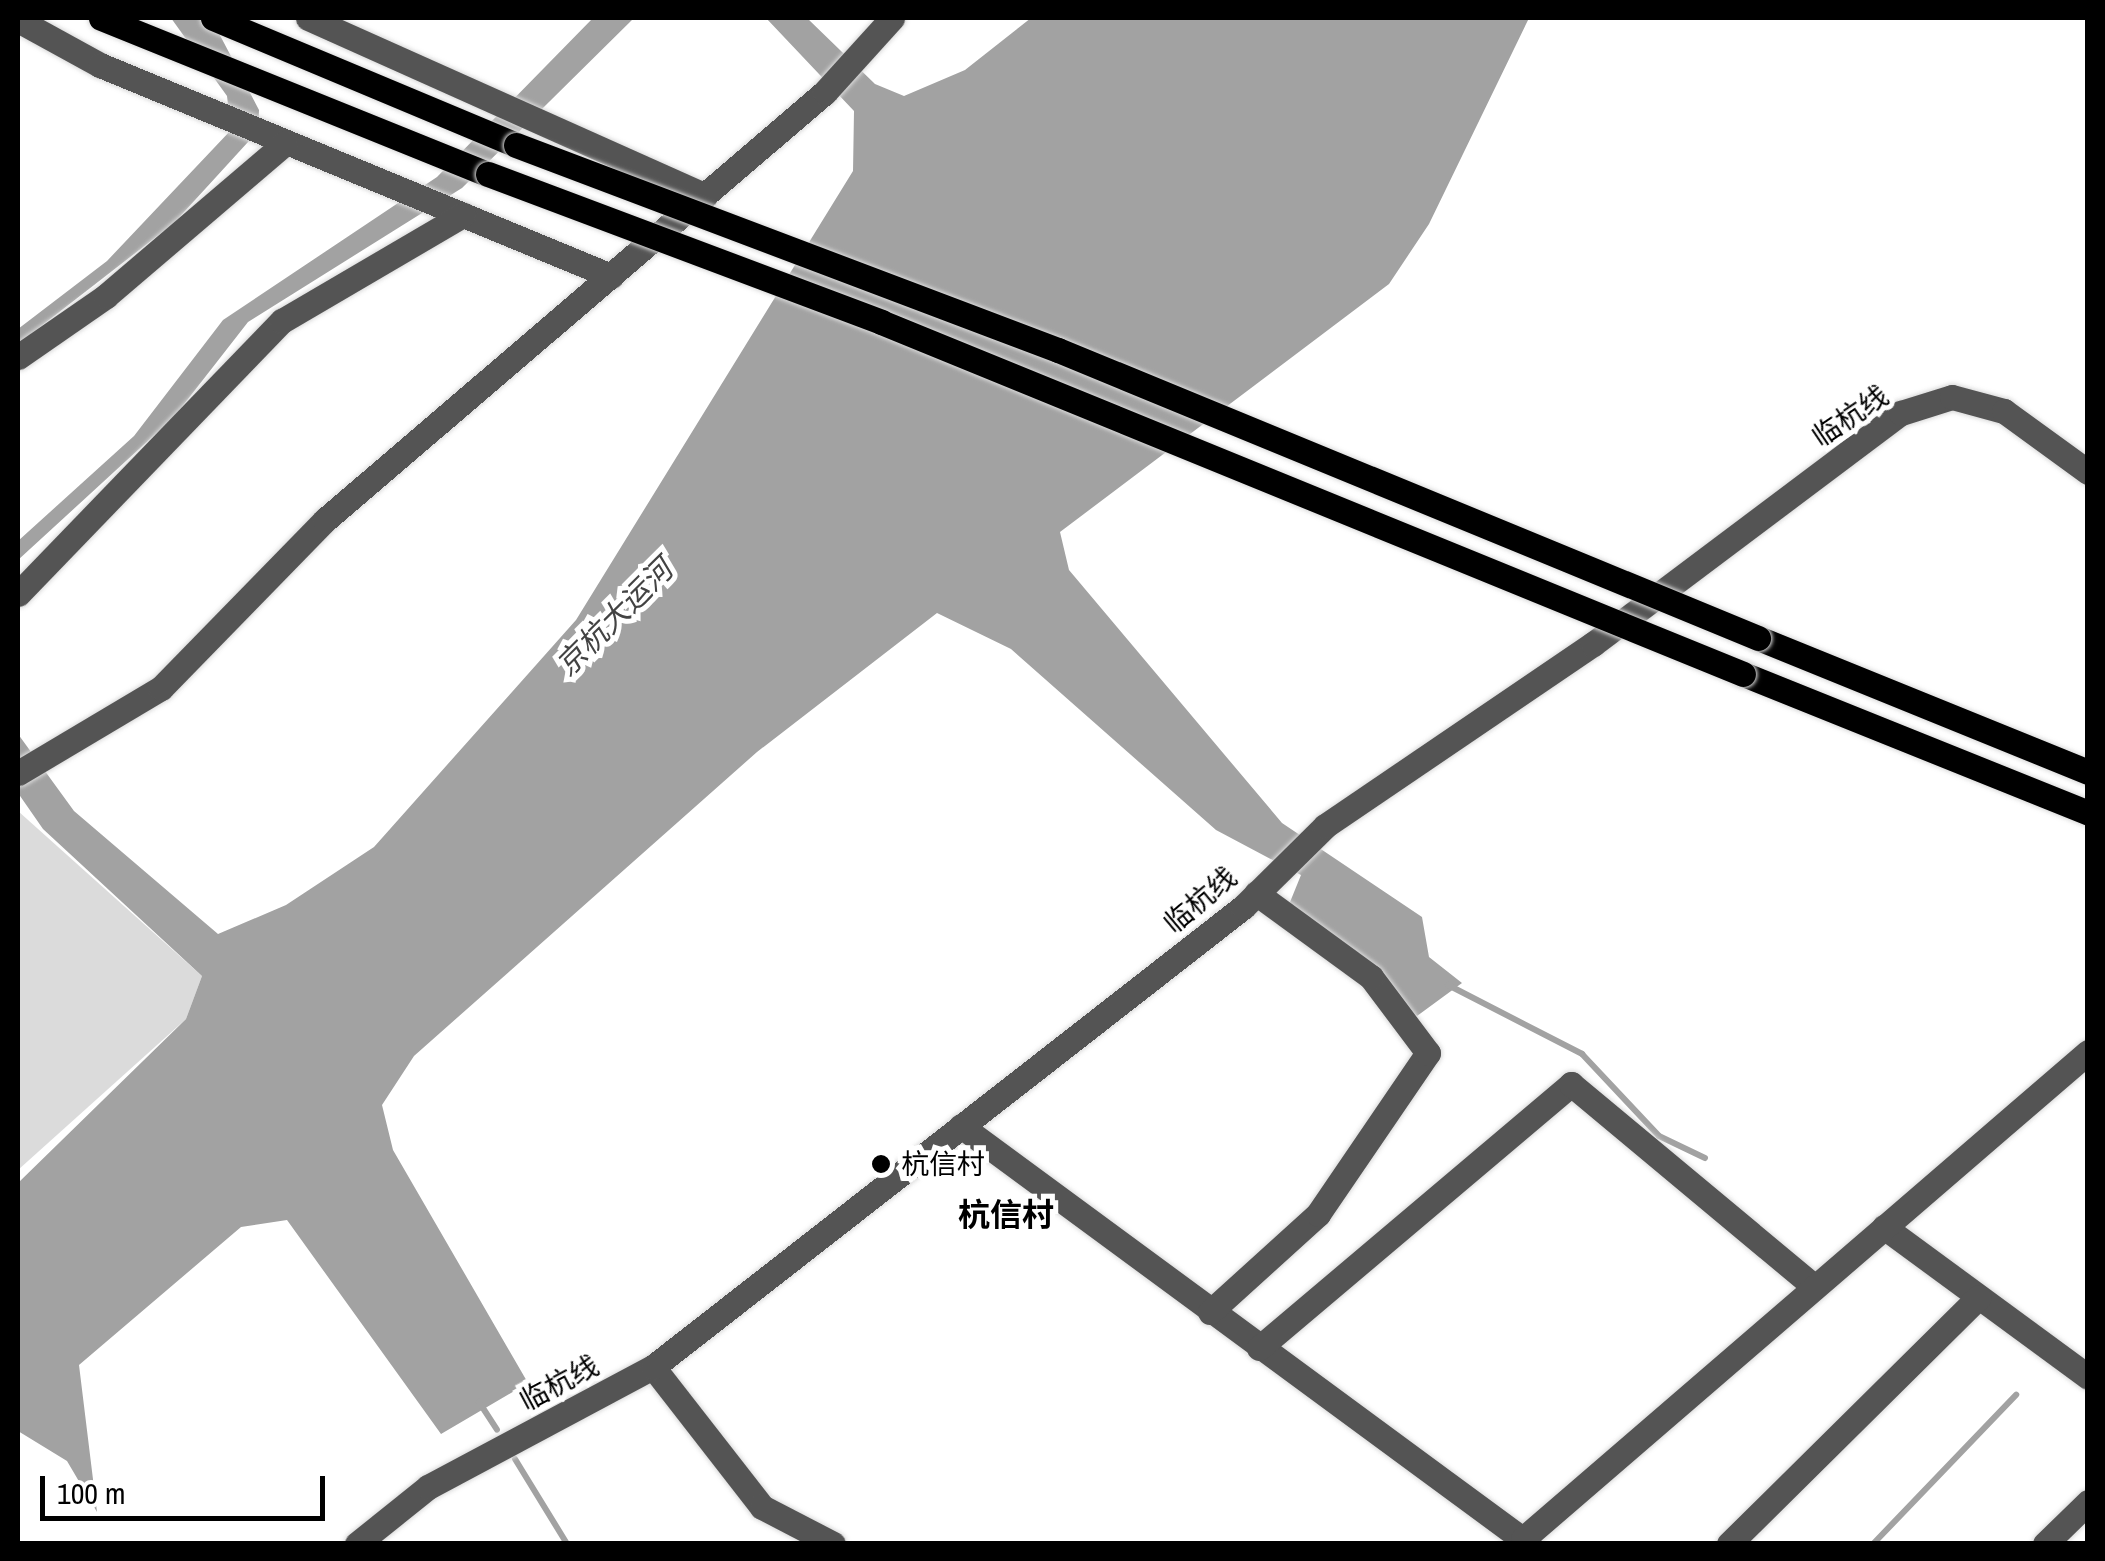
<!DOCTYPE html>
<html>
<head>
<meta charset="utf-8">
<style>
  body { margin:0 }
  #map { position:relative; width:2105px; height:1561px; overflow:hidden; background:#fff; font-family:"Archivo Narrow","Noto Sans SC",sans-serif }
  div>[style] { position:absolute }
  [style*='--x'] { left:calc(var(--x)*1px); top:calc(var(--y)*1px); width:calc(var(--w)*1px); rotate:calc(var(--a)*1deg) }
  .green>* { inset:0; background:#dbdbdb }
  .water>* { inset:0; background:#a2a2a2 }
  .stream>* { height:6px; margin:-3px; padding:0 3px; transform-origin:3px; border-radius:3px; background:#a2a2a2 }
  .roads { filter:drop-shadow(0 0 2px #dbdbdb) drop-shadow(0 0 2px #dbdbdb) }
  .minor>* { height:25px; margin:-12.5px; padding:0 12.5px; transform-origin:12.5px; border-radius:12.5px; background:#545454 }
  .major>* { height:25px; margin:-12.5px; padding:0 12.5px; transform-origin:12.5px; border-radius:12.5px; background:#000 }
  .bridges { filter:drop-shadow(0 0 2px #dbdbdb) drop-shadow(0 0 2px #dbdbdb) }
  .major-bridge>* { height:25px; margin:-12.5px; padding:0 12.5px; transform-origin:12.5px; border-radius:12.5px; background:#000 }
  .dots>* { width:28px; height:28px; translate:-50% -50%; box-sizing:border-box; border:5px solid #fff; border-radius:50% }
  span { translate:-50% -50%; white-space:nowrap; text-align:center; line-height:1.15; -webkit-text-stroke:10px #fff; paint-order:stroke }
  .street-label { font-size:28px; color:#000 }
  .poi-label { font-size:28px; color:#000 }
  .left { translate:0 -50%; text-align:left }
  .water-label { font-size:30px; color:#434343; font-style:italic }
  .quarter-label { font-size:32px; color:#000; font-weight:700 }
  .frame { position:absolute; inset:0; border:20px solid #000; pointer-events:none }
  .scale { position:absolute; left:40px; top:1476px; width:285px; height:45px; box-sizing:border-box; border:5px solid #000; border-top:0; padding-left:12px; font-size:30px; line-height:35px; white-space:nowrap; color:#000; -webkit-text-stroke:8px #fff; paint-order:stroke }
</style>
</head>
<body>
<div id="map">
  <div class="green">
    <i style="clip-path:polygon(18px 811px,202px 976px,186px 1019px,18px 1170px)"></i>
  </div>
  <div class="water">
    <i style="clip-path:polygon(171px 18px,211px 18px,259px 110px,258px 131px,174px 223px,18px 344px,18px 329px,107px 261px,231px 130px,227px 96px)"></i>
    <i style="clip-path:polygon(593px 18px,634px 18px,462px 188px,248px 322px,174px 417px,18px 560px,18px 541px,134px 436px,223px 320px,437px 177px)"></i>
    <i style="clip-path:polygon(766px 18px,807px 18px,875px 84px,904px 96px,965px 70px,1031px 18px,1529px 18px,1429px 224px,1389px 284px,1060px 532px,1069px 570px,1282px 823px,1422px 917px,1429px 957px,1462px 983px,1417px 1016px,1288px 907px,1301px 875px,1216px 830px,1011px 649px,937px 613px,757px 752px,414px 1056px,382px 1105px,393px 1150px,528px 1383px,441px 1434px,287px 1220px,241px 1227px,79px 1365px,97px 1512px,67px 1461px,18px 1431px,18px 1183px,186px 1019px,202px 976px,43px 829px,18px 793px,18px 734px,74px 811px,218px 934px,286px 905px,374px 847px,576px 620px,853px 171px,854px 111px)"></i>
  </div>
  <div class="stream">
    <i style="--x:1448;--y:985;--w:151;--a:27.2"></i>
    <i style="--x:1582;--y:1054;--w:112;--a:46.8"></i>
    <i style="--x:1659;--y:1136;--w:51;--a:25.6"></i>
    <i style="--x:479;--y:1402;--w:33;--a:57"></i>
    <i style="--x:515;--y:1459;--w:100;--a:58.5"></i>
    <i style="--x:1873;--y:1544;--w:207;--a:-46.2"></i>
  </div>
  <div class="roads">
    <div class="minor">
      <i style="--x:308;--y:18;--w:435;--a:24.1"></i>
      <i style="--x:18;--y:20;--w:94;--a:28.8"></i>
      <i style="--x:100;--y:65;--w:553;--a:22.44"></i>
      <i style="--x:18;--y:357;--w:107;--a:-34.7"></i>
      <i style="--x:106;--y:296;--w:235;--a:-40.5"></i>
      <i style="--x:18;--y:594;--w:380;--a:-46"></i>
      <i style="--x:282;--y:321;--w:210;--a:-30.4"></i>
      <i style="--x:18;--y:773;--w:166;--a:-30.7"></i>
      <i style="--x:161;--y:688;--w:235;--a:-45.7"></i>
      <i style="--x:325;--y:520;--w:658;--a:-40.56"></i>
      <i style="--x:825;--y:92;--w:100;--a:-47.8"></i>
      <i style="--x:961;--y:1126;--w:705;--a:36.35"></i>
      <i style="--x:1884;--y:1227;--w:253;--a:36.3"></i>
      <i style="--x:1210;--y:1312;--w:146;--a:-42.2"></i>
      <i style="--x:1318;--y:1214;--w:195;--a:-55.7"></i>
      <i style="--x:1428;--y:1053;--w:95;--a:-126.9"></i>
      <i style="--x:1371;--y:977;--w:142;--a:-143.9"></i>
      <i style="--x:1259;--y:1348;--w:409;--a:-40.2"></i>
      <i style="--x:1571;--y:1084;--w:317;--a:39.8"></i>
      <i style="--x:653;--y:1367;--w:177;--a:52.1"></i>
      <i style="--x:762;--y:1507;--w:80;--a:27.5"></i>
      <i style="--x:1523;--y:1539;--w:746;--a:-40.76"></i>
      <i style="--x:357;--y:1544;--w:91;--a:-38.8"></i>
      <i style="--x:428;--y:1487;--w:255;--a:-28.1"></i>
      <i style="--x:653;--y:1367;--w:748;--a:-37.94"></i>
      <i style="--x:1243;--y:907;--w:115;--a:-44.6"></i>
      <i style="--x:1325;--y:826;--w:324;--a:-34.2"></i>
      <i style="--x:1593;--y:644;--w:385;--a:-36.9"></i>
      <i style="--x:1901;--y:413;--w:53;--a:-17.4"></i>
      <i style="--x:1952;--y:397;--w:54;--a:15.1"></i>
      <i style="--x:2004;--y:411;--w:104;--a:36"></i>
      <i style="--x:1729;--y:1544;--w:351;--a:-44.7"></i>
      <i style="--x:2045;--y:1544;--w:60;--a:-44.3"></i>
    </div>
    <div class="major">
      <i style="--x:101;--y:18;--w:417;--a:22"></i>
      <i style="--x:213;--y:18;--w:329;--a:22.7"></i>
      <i style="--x:1758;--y:638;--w:356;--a:22.1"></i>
      <i style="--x:1743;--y:674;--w:372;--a:21.9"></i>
    </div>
  </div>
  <div class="bridges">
    <div class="major-bridge">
      <i style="--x:516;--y:145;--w:579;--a:20.72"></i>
      <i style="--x:1058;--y:350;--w:757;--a:22.36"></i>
      <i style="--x:488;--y:174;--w:420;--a:20.6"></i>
      <i style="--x:881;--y:322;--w:931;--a:22.21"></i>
    </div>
  </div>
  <div class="dots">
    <i style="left:881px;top:1164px;background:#000"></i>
  </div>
  <div class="street-label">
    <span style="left:1850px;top:416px;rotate:-34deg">临杭线</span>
    <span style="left:1200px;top:900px;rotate:-40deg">临杭线</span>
    <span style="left:559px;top:1383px;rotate:-28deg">临杭线</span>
  </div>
  <div class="poi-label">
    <span class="left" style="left:901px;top:1164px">杭信村</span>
  </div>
  <div class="water-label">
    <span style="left:614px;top:617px;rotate:-45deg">京杭大运河</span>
  </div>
  <div class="quarter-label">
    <span style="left:1006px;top:1215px">杭信村</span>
  </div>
  <div class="frame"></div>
  <div class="scale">100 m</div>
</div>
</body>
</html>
